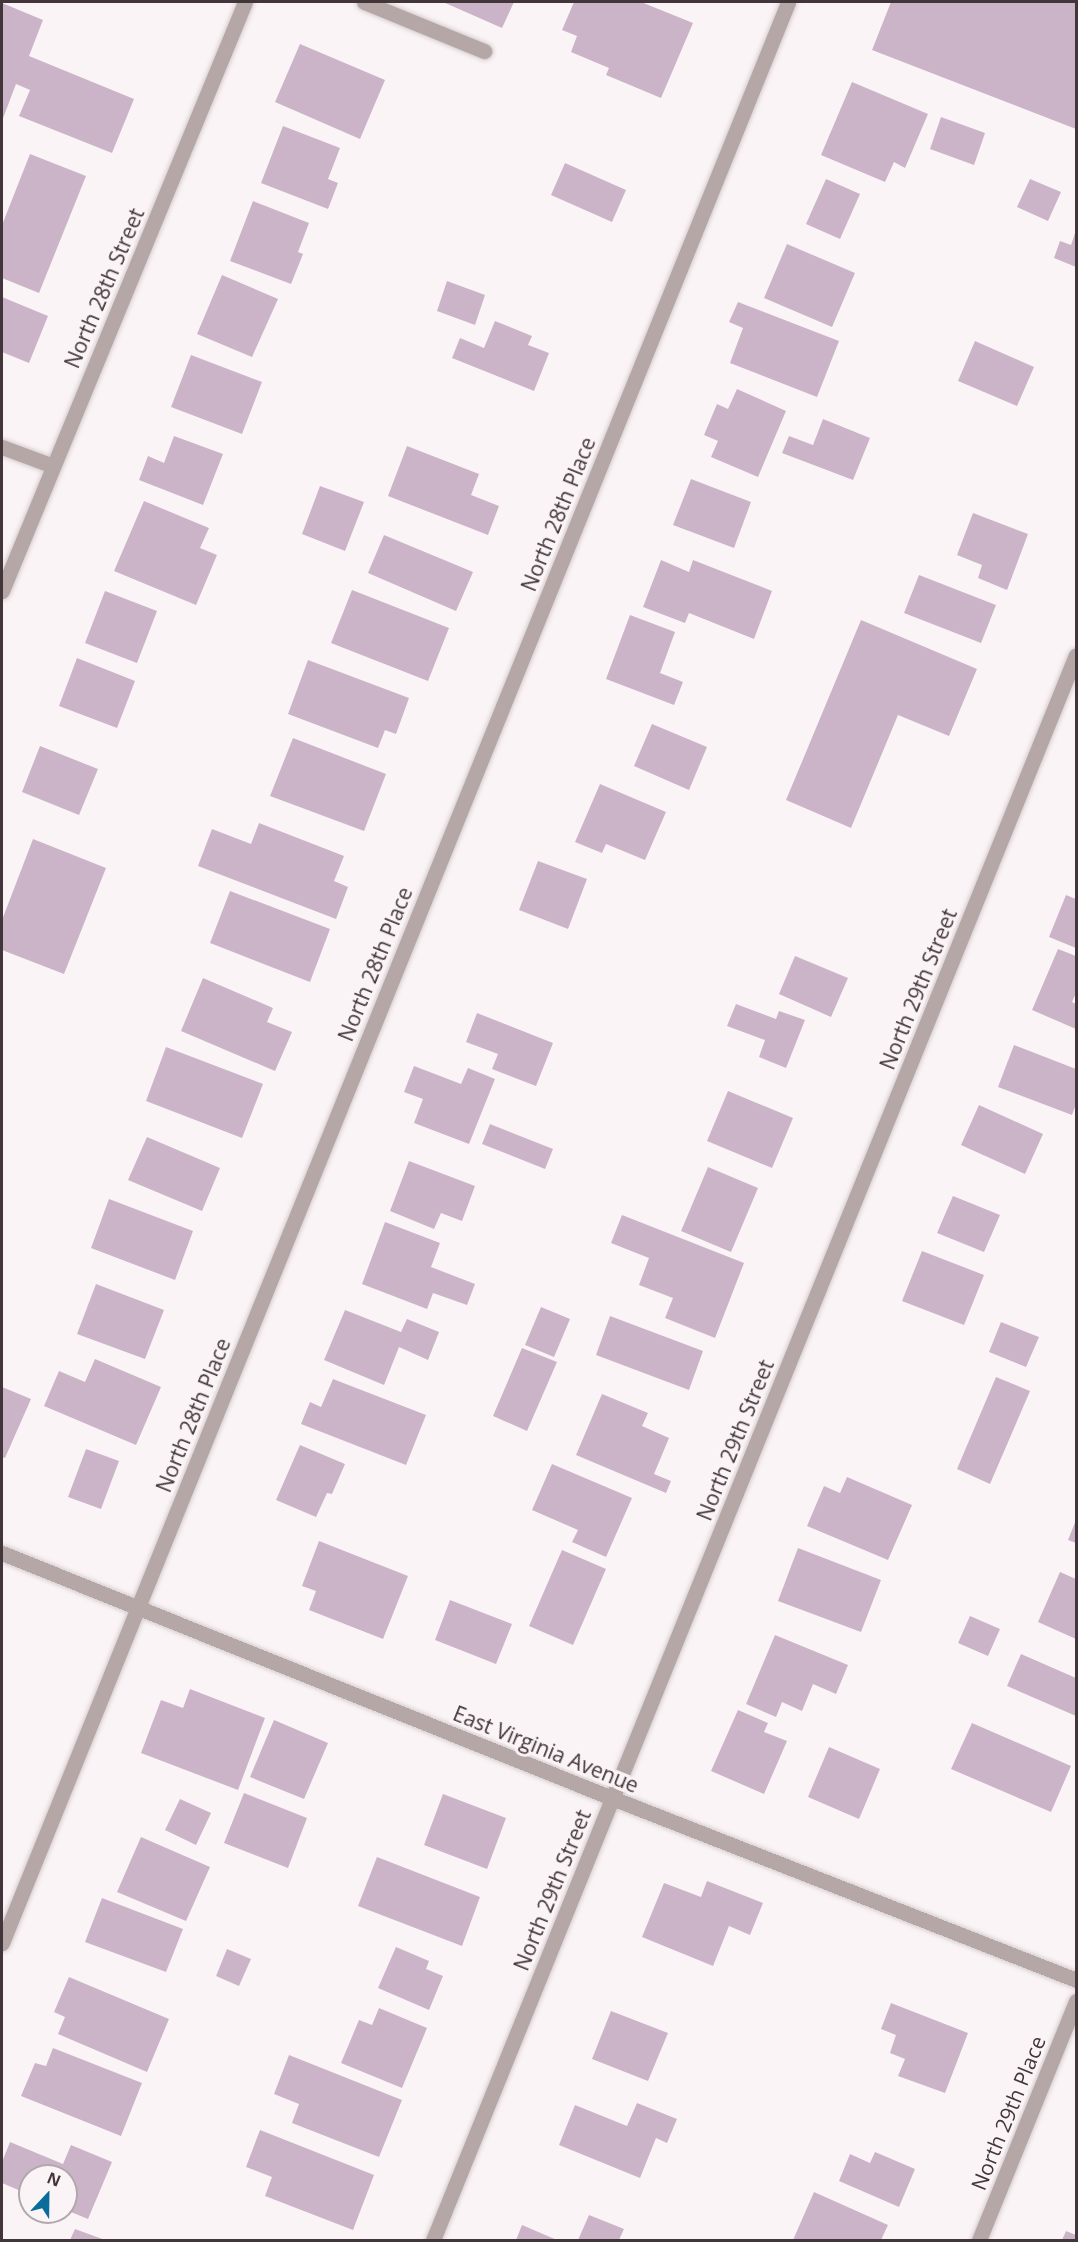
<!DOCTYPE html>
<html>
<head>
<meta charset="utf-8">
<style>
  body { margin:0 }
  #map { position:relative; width:1078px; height:2242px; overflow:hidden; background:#fbf4f7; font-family:"Open Sans",sans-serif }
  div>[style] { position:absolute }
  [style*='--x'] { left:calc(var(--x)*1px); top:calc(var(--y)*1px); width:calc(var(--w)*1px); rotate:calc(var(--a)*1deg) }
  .building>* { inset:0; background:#ccb4c8 }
  .roads { filter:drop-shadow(0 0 2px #d6ced1) drop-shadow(0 0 2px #d6ced1) }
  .service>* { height:15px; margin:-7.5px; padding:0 7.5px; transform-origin:7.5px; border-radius:7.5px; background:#b6a7a7 }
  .minor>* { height:15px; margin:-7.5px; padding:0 7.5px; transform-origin:7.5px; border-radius:7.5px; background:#b6a7a7 }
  span { translate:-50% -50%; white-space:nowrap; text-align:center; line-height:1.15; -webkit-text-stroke:6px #fbf4f7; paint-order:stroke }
  .street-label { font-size:21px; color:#42363a }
  .frame { position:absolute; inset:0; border:3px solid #42363a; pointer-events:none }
  .north { position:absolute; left:18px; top:2164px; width:60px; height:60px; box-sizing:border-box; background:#fbf4f7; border:2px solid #b1a8ab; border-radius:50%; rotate:22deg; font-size:16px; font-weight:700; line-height:24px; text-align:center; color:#42363a }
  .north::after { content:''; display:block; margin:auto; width:21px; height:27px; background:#0a6c9a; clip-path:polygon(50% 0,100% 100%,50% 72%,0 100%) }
</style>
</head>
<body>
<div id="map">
  <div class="building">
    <i style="clip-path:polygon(443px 2px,514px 2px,502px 28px)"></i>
    <i style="clip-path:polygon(574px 2px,641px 2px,693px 23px,661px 98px,606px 75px,609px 68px,571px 52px,577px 36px,562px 30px)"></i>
    <i style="clip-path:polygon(891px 2px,1076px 2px,1076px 129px,872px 50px)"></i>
    <i style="clip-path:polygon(2px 3px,43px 20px,29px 56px,134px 99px,112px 153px,19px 116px,30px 90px,16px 84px,2px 121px)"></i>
    <i style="clip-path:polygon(300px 44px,385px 80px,360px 139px,275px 102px)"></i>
    <i style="clip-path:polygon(852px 82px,928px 114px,905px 168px,894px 162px,885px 182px,821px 155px)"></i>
    <i style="clip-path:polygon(941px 117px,985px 133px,974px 165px,930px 149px)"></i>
    <i style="clip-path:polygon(283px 126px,340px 148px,328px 179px,338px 183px,328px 209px,261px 183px)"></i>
    <i style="clip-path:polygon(30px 154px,86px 176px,39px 293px,2px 278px,2px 225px)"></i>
    <i style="clip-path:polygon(565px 163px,626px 190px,612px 222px,551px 195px)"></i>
    <i style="clip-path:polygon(826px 179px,860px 194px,840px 239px,806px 224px)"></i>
    <i style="clip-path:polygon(1030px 179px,1061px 192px,1048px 221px,1017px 207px)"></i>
    <i style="clip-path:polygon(253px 201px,309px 223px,298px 252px,303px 254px,291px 284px,230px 261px)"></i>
    <i style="clip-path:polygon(1076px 230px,1076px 267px,1054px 258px,1060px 241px,1071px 245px)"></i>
    <i style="clip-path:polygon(787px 244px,855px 273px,832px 327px,764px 298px)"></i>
    <i style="clip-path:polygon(222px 275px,278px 299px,252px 357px,197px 334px)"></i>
    <i style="clip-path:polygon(447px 281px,485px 295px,475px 325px,437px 311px)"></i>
    <i style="clip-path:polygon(2px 297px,48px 316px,29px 363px,2px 352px)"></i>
    <i style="clip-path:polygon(738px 302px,839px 341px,817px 397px,730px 363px,743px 328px,729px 322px)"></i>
    <i style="clip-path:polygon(495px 321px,532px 336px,528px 345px,549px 353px,534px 391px,452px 358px,460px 338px,484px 348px)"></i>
    <i style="clip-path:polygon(975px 341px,1034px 367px,1017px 406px,958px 381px)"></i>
    <i style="clip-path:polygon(191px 355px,262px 382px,242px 434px,171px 407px)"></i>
    <i style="clip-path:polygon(737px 389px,786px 411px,758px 477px,711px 457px,718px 441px,704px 435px,717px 404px,728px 409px)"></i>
    <i style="clip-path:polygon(823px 419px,870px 438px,853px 480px,782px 453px,789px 436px,813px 445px)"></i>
    <i style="clip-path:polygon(174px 436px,223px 454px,203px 505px,139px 480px,148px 456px,164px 463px)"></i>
    <i style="clip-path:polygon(407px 446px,479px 474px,471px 495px,499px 506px,488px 535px,388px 496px)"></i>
    <i style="clip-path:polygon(691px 479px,751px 502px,734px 548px,673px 525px)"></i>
    <i style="clip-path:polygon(320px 486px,364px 502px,345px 551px,302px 534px)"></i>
    <i style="clip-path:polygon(144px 501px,209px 528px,200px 548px,217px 555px,196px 605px,114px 571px)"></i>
    <i style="clip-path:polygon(973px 513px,1028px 534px,1007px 590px,978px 578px,982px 565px,957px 555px)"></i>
    <i style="clip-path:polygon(384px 535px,473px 572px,456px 611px,368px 573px)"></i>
    <i style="clip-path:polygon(661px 560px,689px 572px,693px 560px,772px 591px,754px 639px,689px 613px,685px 623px,643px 607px)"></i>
    <i style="clip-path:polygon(919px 575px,996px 605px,981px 643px,904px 613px)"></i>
    <i style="clip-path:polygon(352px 590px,449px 628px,428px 681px,331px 643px)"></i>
    <i style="clip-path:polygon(105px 591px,157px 611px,137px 663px,85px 643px)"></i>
    <i style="clip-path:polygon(630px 615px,675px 632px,660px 673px,683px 682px,674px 705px,606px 679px)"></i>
    <i style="clip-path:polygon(861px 620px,977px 669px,949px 736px,898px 715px,851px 828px,786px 800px)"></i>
    <i style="clip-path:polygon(77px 658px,135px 681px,117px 728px,59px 706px)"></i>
    <i style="clip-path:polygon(308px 660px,409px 698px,396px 734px,385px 730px,378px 748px,288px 714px)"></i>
    <i style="clip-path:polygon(652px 724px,707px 747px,689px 790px,634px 766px)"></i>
    <i style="clip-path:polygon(293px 738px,386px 774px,364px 831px,270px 796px)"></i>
    <i style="clip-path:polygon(40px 746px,98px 769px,79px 815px,22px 792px)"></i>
    <i style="clip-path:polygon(600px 784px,666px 812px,645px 860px,606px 844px,602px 853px,575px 842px)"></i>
    <i style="clip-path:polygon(259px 823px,344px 856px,334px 881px,348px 887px,336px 919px,198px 866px,212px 829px,251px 844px)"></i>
    <i style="clip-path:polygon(33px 839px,106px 868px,64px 974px,2px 950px,2px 920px)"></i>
    <i style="clip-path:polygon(538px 861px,587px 879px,568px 929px,519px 910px)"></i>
    <i style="clip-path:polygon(230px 891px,330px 929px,310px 982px,210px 943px)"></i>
    <i style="clip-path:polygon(1066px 895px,1076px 899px,1076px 948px,1049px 937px)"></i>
    <i style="clip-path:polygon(1058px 949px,1076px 956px,1076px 993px,1072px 1002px,1076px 1004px,1076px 1029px,1032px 1010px)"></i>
    <i style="clip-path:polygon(795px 956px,848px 978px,831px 1017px,779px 994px)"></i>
    <i style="clip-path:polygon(203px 978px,273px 1008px,267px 1022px,292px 1032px,275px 1071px,181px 1031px)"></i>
    <i style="clip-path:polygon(736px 1004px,776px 1019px,779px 1011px,805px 1020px,786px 1068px,759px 1057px,765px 1040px,727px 1026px)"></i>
    <i style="clip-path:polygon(477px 1013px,553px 1043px,536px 1086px,492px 1069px,498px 1054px,466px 1042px)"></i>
    <i style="clip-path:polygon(1014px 1045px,1076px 1069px,1076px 1104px,1072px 1115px,998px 1087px)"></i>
    <i style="clip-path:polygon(166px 1047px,263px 1084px,242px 1138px,146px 1101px)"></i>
    <i style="clip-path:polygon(414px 1066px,461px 1084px,468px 1068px,495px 1079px,469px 1144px,414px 1123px,423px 1099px,404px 1092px)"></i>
    <i style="clip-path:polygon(728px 1091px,793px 1118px,772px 1168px,707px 1141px)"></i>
    <i style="clip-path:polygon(979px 1105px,1043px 1134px,1025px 1174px,961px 1145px)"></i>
    <i style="clip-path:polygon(490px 1124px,553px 1149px,545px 1169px,482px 1144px)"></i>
    <i style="clip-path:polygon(147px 1137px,220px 1168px,202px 1211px,128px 1180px)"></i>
    <i style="clip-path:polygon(409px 1161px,475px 1186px,462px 1221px,441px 1213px,434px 1229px,390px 1211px)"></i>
    <i style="clip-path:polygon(708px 1167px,758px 1188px,731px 1252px,681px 1231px)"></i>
    <i style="clip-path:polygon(953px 1196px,1000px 1215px,984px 1252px,937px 1233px)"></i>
    <i style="clip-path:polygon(109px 1199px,193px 1231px,175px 1280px,91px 1248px)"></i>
    <i style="clip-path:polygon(622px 1215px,744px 1263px,715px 1338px,665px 1318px,673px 1298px,639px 1285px,649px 1258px,611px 1243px)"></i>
    <i style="clip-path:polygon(385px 1222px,440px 1243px,431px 1267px,475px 1284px,467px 1305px,433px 1293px,427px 1309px,362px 1284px)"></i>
    <i style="clip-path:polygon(922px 1251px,984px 1275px,964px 1325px,902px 1301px)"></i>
    <i style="clip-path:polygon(96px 1284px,164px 1310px,145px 1359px,77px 1334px)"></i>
    <i style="clip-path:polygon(541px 1307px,570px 1319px,554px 1357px,525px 1345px)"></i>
    <i style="clip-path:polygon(345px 1310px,401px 1332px,407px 1319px,439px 1332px,428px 1360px,399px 1347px,384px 1385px,324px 1360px)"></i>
    <i style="clip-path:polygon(610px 1316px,703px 1351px,689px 1390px,596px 1355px)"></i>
    <i style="clip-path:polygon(1001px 1322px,1039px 1337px,1026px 1367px,989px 1352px)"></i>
    <i style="clip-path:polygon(522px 1348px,557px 1362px,527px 1431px,493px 1416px)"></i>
    <i style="clip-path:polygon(95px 1359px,161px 1387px,136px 1445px,44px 1406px,59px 1371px,85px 1382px)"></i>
    <i style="clip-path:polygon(996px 1377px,1030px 1391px,990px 1484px,957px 1469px)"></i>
    <i style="clip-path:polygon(333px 1379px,426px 1415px,406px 1465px,301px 1424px,310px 1402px,321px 1407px)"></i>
    <i style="clip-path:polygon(2px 1387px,31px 1399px,5px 1458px,2px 1457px)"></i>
    <i style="clip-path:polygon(602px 1394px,648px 1413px,642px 1426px,669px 1438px,654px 1474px,671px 1481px,666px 1493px,576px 1455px)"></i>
    <i style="clip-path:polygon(300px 1445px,345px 1464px,332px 1494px,327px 1493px,316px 1517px,276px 1500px)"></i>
    <i style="clip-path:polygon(86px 1449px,119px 1461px,101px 1509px,68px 1497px)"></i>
    <i style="clip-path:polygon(552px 1464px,632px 1498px,606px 1557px,572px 1542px,578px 1530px,532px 1510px)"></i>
    <i style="clip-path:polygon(847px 1477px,912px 1505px,888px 1560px,807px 1526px,824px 1486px,840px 1493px)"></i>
    <i style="clip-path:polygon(1076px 1520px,1076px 1543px,1068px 1540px)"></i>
    <i style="clip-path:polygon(319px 1541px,408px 1576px,383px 1639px,309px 1610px,316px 1591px,302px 1586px)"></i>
    <i style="clip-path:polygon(798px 1548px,881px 1580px,861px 1632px,778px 1601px)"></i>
    <i style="clip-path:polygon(562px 1550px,606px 1569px,573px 1645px,529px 1626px)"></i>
    <i style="clip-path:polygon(1060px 1572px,1076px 1579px,1076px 1639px,1038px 1622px)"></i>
    <i style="clip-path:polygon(450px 1600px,512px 1624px,496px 1664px,435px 1640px)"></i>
    <i style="clip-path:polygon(970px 1616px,1000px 1629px,988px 1656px,958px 1643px)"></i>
    <i style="clip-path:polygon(775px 1635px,848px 1665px,836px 1694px,813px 1684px,802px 1711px,782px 1702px,776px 1717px,746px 1704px)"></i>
    <i style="clip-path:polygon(1021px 1654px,1076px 1678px,1076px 1716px,1007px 1686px)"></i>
    <i style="clip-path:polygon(190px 1689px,265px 1718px,238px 1790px,141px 1753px,161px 1700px,183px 1708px)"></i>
    <i style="clip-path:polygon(738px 1710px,768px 1723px,764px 1732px,787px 1741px,764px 1794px,711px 1771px)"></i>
    <i style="clip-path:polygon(274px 1720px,328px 1743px,304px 1799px,250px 1777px)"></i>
    <i style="clip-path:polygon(972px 1723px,1071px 1766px,1051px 1812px,951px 1769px)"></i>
    <i style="clip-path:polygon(829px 1747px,880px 1769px,859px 1819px,808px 1797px)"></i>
    <i style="clip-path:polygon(244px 1793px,307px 1818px,288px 1868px,224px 1843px)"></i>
    <i style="clip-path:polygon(443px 1794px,506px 1818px,487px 1869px,424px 1845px)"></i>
    <i style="clip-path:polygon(180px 1799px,211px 1813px,196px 1845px,165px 1830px)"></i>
    <i style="clip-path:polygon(141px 1837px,210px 1867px,186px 1921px,117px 1892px)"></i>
    <i style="clip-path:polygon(377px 1857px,480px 1897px,462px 1946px,358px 1906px)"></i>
    <i style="clip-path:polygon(707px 1881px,763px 1903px,750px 1935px,729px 1926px,713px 1966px,642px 1937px,664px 1883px,701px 1897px)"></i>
    <i style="clip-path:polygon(102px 1898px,183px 1929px,166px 1972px,85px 1942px)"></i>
    <i style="clip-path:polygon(396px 1947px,429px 1961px,426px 1969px,443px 1976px,429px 2010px,378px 1988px)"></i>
    <i style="clip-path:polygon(227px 1949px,251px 1959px,239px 1986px,216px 1976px)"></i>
    <i style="clip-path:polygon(69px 1977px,169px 2019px,147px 2072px,58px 2034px,65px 2017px,54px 2012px)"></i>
    <i style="clip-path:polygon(891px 2003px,968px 2033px,945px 2093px,898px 2076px,905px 2059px,890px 2053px,896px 2035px,881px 2029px)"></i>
    <i style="clip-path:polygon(379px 2008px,427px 2028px,402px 2088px,341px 2063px,359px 2020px,372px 2025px)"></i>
    <i style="clip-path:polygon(611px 2011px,668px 2033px,648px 2081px,592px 2059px)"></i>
    <i style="clip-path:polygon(53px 2048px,142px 2083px,121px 2136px,21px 2096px,35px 2063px,46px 2066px)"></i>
    <i style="clip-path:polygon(289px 2055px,402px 2100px,379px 2157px,292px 2123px,299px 2104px,274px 2094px)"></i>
    <i style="clip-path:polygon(637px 2103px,677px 2119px,667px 2143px,656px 2138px,640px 2178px,559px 2145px,575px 2105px,627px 2126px)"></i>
    <i style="clip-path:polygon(260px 2130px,374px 2175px,353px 2230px,265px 2196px,272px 2177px,246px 2167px)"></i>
    <i style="clip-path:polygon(10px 2142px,63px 2164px,71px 2145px,112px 2162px,88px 2219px,66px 2210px,66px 2176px,30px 2176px,30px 2195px,2px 2183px,2px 2162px)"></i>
    <i style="clip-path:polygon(875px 2152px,915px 2169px,899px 2207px,839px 2181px,850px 2154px,870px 2163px)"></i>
    <i style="clip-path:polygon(814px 2192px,888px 2225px,881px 2240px,793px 2240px)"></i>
    <i style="clip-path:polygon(589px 2215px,624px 2229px,619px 2240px,578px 2240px)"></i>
    <i style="clip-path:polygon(522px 2225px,557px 2240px,516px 2240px)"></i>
    <i style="clip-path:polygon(75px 2229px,105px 2240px,70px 2240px)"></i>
    <i style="clip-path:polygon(1066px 2231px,1076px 2235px,1076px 2240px,1062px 2240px)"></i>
  </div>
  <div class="roads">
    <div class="service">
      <i style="--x:364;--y:2;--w:130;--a:22.2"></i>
    </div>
    <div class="minor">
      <i style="--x:2;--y:447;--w:54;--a:20.4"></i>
      <i style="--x:2;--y:591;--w:637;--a:-67.58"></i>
      <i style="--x:2;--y:1553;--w:657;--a:21.88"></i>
      <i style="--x:612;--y:1798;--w:498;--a:21.4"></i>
      <i style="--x:2;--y:1943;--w:2094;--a:-67.95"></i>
      <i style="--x:433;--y:2240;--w:1710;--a:-67.92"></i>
      <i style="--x:979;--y:2240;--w:258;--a:-67.9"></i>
    </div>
  </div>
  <div class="street-label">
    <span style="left:104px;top:288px;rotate:-67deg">North 28th Street</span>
    <span style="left:558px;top:514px;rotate:-68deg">North 28th Place</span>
    <span style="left:375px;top:964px;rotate:-68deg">North 28th Place</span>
    <span style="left:918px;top:989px;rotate:-68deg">North 29th Street</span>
    <span style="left:193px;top:1415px;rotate:-68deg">North 28th Place</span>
    <span style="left:735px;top:1440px;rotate:-68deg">North 29th Street</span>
    <span style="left:546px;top:1749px;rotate:22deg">East Virginia Avenue</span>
    <span style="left:552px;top:1890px;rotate:-68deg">North 29th Street</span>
    <span style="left:1008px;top:2113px;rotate:-68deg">North 29th Place</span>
  </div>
  <div class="frame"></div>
  <div class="north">N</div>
</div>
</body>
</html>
